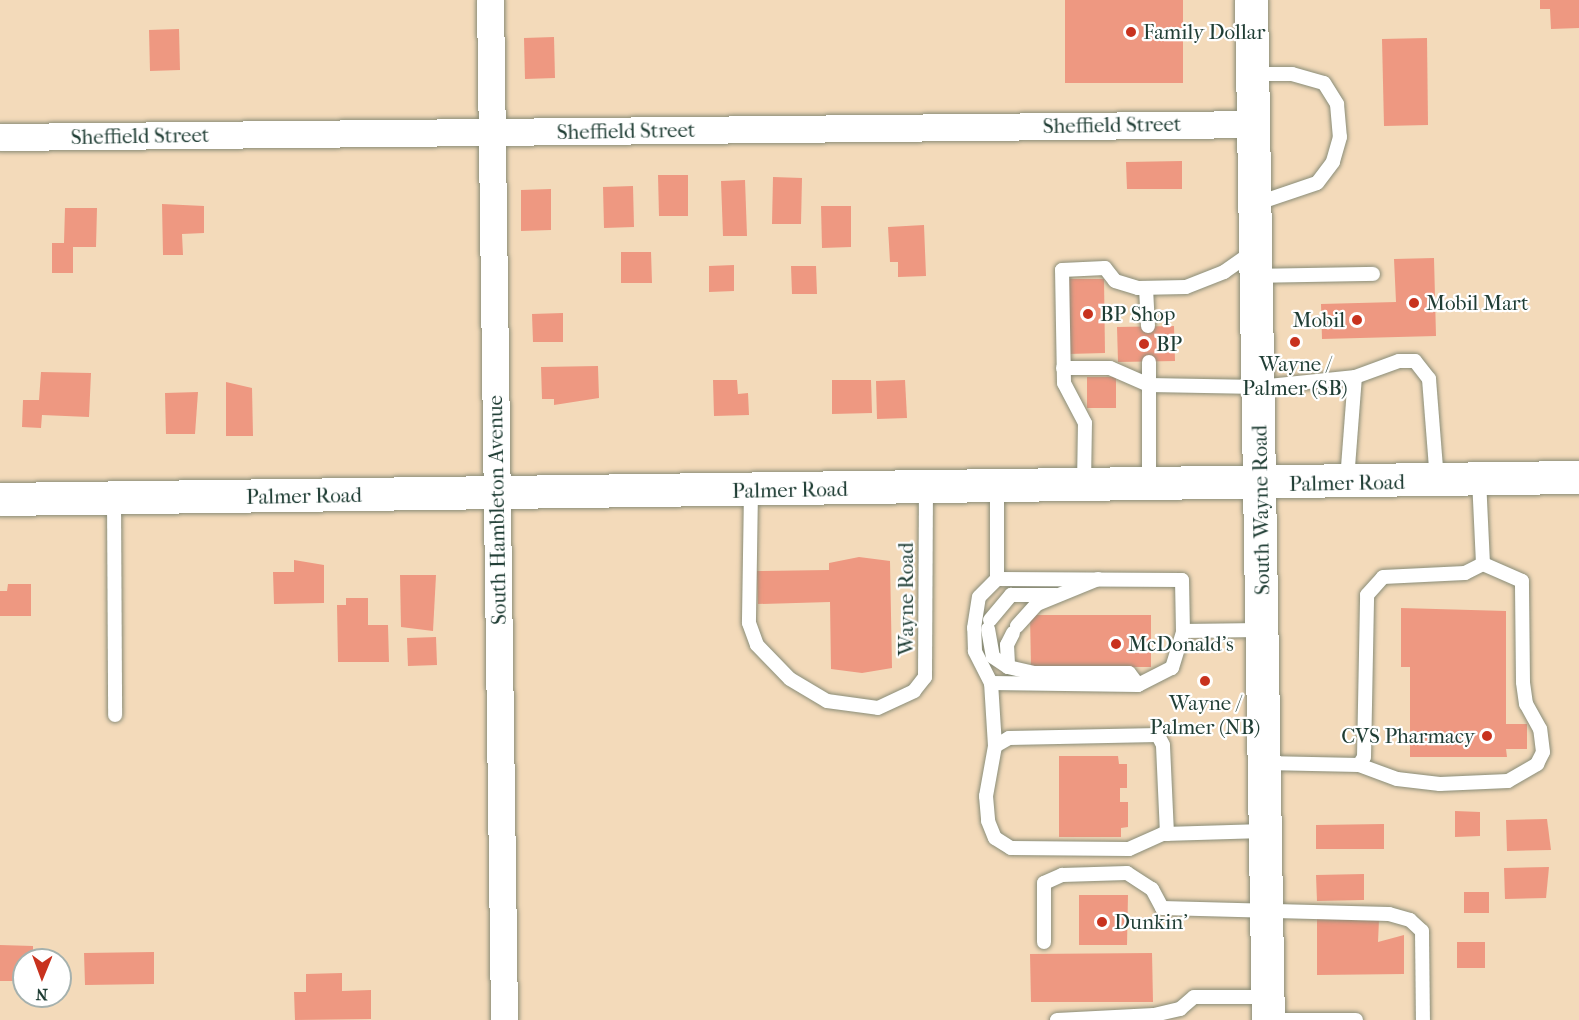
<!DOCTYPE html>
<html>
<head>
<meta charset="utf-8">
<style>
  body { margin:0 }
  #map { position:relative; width:1579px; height:1020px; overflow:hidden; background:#f3daba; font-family:"IM FELL French Canon",serif }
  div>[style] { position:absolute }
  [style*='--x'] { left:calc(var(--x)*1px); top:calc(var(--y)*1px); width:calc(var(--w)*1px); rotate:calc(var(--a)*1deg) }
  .building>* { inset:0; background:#ee9881 }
  .roads { filter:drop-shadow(0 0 2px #898c77) drop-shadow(0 0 2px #898c77) }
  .lane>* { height:14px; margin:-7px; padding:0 7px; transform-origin:7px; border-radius:7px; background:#fff }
  .street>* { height:27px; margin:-13.5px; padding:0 13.5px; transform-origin:13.5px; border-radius:13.5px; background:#fff }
  .secondary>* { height:33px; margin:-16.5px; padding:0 16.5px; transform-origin:16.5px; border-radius:16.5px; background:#fff }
  .dots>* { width:16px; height:16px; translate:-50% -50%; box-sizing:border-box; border:3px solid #fff; border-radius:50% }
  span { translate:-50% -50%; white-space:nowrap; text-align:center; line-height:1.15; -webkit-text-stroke:4.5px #fff; paint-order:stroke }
  .poi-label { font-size:21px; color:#1f3d34 }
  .left { translate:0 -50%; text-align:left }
  .right { translate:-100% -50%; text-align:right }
  .street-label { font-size:21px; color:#1f3d34 }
  .north { position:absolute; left:12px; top:948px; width:60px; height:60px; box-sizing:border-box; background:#fff; border:2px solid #a5b1ae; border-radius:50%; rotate:181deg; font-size:16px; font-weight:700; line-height:24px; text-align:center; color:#1f3d34 }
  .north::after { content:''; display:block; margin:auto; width:21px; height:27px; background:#c8321e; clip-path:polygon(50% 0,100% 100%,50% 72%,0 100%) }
</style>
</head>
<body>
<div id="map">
  <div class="building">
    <i style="clip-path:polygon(1065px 0,1183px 0,1183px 83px,1065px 83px)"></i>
    <i style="clip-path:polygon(1540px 0,1579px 0,1579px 28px,1551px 29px,1550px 9px,1540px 9px)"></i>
    <i style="clip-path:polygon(179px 29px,180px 70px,150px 71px,149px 30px)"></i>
    <i style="clip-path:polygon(554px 37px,555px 78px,525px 79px,524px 38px)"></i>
    <i style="clip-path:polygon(1427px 38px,1428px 125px,1384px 126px,1382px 39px)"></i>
    <i style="clip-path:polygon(1182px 161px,1182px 189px,1127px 189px,1126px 162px)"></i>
    <i style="clip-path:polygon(658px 175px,688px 175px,688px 216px,659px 216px)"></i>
    <i style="clip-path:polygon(773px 177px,802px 178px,801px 224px,772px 224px)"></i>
    <i style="clip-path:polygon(745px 180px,747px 236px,723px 236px,721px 181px)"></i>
    <i style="clip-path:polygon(633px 186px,634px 227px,604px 228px,603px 187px)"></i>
    <i style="clip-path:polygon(551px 189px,551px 230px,521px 231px,521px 190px)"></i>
    <i style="clip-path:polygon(162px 204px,204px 206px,204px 233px,182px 234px,183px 255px,163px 255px)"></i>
    <i style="clip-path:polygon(821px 206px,851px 206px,851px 247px,822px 248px)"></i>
    <i style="clip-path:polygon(65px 208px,97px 208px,96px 247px,73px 247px,73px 273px,52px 273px,52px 243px,64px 243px)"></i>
    <i style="clip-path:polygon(924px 225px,926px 276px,898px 277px,898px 262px,890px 262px,888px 227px)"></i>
    <i style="clip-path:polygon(621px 252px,651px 252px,652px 283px,621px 283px)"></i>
    <i style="clip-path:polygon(1434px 258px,1436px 336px,1322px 339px,1321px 304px,1396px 302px,1394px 259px)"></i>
    <i style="clip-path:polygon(734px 265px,734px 291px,709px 292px,709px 266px)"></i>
    <i style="clip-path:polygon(791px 266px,816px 266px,817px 294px,792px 294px)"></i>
    <i style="clip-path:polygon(1067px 279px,1104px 279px,1105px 353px,1068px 354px)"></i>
    <i style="clip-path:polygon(563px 313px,563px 342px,533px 342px,532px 314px)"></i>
    <i style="clip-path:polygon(1174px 326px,1175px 361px,1118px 362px,1117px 327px)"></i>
    <i style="clip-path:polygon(598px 366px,599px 398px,554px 405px,554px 399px,542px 399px,541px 367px)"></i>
    <i style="clip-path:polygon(41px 372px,91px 373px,89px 417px,42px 415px,41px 428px,22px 427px,23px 400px,39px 400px)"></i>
    <i style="clip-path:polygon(1087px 377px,1116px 377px,1116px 408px,1087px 408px)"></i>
    <i style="clip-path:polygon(713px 380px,737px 380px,738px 394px,748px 393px,749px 415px,714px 416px)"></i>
    <i style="clip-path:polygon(832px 380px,871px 380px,872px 413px,832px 414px)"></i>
    <i style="clip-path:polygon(905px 380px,907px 418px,877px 419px,876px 381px)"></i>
    <i style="clip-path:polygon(226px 382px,252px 388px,253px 436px,226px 436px)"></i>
    <i style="clip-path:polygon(198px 392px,195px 434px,166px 434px,165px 393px)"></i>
    <i style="clip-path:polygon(859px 557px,890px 561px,892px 668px,862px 673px,831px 669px,830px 602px,758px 604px,757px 571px,829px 570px,829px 563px)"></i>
    <i style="clip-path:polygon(294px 560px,324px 565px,324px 603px,274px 604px,273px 572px,294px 572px)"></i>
    <i style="clip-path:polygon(400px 575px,436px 575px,433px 631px,401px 627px)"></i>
    <i style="clip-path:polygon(8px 584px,31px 584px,31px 616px,0 616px,0 591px,7px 591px)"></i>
    <i style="clip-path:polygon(346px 598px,368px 598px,368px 625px,388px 625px,389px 662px,338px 662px,337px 605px,346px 605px)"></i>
    <i style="clip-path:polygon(1401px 608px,1506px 611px,1506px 724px,1527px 724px,1527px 749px,1506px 749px,1507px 757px,1410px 757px,1410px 667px,1401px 667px)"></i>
    <i style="clip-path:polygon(1030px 615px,1151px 615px,1151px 667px,1031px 667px)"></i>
    <i style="clip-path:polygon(436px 637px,437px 665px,408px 666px,407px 638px)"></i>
    <i style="clip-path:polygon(1059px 756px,1118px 756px,1119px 764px,1127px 764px,1127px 788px,1120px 788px,1120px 802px,1128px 802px,1128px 827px,1121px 828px,1121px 837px,1059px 837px)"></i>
    <i style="clip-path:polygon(1455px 811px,1480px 812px,1480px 836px,1455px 837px)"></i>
    <i style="clip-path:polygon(1547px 819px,1551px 850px,1507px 851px,1506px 820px)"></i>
    <i style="clip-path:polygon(1384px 824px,1384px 849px,1316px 849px,1316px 825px)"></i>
    <i style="clip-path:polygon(1549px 867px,1546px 898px,1505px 899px,1504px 868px)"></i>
    <i style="clip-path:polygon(1364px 874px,1364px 900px,1317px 901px,1316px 875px)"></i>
    <i style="clip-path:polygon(1464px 892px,1489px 892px,1489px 913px,1464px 913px)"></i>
    <i style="clip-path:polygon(1079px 895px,1128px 895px,1127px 945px,1079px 945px)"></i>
    <i style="clip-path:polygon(1317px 918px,1379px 920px,1378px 942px,1404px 935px,1404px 974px,1317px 975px)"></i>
    <i style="clip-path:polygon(1457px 942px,1485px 942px,1485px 968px,1457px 968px)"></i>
    <i style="clip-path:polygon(0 945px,33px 946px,33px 960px,24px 960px,24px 981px,0 981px)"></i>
    <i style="clip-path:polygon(154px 952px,154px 984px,85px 985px,84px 953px)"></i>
    <i style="clip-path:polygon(1152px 953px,1153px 1002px,1031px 1002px,1030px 954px)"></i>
    <i style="clip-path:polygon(342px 973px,342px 991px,371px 990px,371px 1019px,295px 1020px,294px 992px,306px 992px,306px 974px)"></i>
  </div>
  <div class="roads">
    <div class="lane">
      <i style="--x:1252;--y:74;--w:40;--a:0"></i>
      <i style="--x:1292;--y:74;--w:33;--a:16"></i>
      <i style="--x:1324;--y:83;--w:25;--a:58"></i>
      <i style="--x:1337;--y:104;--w:33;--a:85"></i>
      <i style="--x:1340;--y:137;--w:26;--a:106"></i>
      <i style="--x:1333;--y:162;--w:26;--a:127"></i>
      <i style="--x:1317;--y:183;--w:65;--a:161.3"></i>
      <i style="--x:1256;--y:276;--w:117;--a:-1"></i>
      <i style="--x:1146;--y:288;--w:38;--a:87"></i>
      <i style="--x:1063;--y:368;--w:47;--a:0"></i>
      <i style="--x:1110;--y:368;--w:43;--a:23.6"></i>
      <i style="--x:1149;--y:385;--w:23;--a:-90"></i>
      <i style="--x:1347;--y:480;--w:103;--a:-85.6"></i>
      <i style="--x:1149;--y:484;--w:99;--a:-90"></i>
      <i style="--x:1149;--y:385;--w:110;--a:1"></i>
      <i style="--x:1259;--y:387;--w:97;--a:-5.9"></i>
      <i style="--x:1355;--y:377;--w:47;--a:-20"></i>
      <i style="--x:1399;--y:361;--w:16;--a:0"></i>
      <i style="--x:1415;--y:361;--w:23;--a:52"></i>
      <i style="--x:1429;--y:379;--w:102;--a:85.5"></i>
      <i style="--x:1084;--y:485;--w:62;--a:-89.1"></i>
      <i style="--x:1085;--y:423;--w:45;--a:-117.7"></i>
      <i style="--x:1064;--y:383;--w:113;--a:-91"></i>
      <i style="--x:1062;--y:270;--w:43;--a:-2.7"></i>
      <i style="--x:1105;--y:268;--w:16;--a:52"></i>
      <i style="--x:1115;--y:281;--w:24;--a:17"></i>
      <i style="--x:1138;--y:288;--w:48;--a:-1.2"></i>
      <i style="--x:1186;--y:287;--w:41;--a:-21.5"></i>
      <i style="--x:1224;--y:272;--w:37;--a:-35"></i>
      <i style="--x:751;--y:491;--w:132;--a:90.9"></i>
      <i style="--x:749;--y:623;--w:23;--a:70"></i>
      <i style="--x:757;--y:645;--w:47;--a:45.9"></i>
      <i style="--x:790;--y:679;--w:43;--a:30.7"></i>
      <i style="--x:827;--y:701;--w:51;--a:7.8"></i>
      <i style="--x:878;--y:708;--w:40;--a:-25"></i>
      <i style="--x:914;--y:691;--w:18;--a:-52"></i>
      <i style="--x:925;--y:677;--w:188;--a:-89.7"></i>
      <i style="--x:114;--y:498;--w:217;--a:89.7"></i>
      <i style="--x:997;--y:579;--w:185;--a:0.3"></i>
      <i style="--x:1182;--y:580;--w:51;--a:88.9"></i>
      <i style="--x:990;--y:620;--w:33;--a:-50"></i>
      <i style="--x:1011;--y:595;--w:45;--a:0"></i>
      <i style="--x:1017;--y:626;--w:30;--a:-48"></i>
      <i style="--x:1037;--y:604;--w:66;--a:-22.3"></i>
      <i style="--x:988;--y:629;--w:28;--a:80"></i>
      <i style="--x:993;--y:657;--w:18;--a:34"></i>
      <i style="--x:1013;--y:633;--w:13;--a:117"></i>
      <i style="--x:1007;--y:645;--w:22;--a:87"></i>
      <i style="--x:1008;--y:667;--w:27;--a:13"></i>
      <i style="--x:1034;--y:673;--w:95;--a:0"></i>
      <i style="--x:1129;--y:673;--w:15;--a:53"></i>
      <i style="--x:991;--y:683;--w:147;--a:0.8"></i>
      <i style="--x:1138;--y:685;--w:38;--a:-27"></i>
      <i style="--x:1172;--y:668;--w:39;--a:-73"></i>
      <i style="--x:1183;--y:631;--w:78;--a:-0.7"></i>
      <i style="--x:995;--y:746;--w:63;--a:-93.6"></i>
      <i style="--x:991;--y:683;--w:36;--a:-117"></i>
      <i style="--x:975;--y:651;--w:23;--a:-92"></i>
      <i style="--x:974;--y:628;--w:31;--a:-81"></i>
      <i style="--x:979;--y:597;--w:25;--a:-45"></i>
      <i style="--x:997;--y:579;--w:91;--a:-90"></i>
      <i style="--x:1265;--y:763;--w:94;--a:1.2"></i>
      <i style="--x:1359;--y:765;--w:9;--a:-58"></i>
      <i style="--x:1364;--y:757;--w:162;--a:-88.9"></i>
      <i style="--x:1367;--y:595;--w:24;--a:-48"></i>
      <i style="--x:1383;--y:577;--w:82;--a:-2.8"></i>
      <i style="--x:1465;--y:573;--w:20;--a:-27"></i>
      <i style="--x:1483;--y:564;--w:84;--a:-92.7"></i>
      <i style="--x:1359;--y:765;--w:40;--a:20.2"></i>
      <i style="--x:1397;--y:779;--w:43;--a:6.6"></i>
      <i style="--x:1440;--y:784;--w:68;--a:-2.5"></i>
      <i style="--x:1508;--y:781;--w:34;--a:-30"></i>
      <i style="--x:1537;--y:764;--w:13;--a:-63"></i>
      <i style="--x:1543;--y:752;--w:23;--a:-97"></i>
      <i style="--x:1540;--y:729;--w:29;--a:-119"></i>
      <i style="--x:1526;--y:704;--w:22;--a:-98"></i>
      <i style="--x:1523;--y:682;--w:101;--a:-90.6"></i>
      <i style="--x:1522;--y:581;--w:43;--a:-156.4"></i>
      <i style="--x:1167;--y:834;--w:89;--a:-92.6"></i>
      <i style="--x:1163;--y:745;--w:11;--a:-117"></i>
      <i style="--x:1158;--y:735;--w:149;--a:178.8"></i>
      <i style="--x:1009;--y:738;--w:16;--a:150"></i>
      <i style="--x:995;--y:746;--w:51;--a:100.2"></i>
      <i style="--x:986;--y:796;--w:25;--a:85"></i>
      <i style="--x:988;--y:821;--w:18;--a:68"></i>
      <i style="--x:995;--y:838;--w:19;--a:32"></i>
      <i style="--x:1011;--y:848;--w:118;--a:0.5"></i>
      <i style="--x:1129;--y:849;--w:37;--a:-24"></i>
      <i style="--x:1163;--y:834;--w:102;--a:-1.7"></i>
      <i style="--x:1044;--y:942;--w:59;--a:-90"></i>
      <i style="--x:1044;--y:883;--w:20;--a:-24"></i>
      <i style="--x:1062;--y:875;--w:65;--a:-1.8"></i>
      <i style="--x:1127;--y:873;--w:30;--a:33"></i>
      <i style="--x:1152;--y:889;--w:21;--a:62"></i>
      <i style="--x:1162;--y:908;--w:227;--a:1.5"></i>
      <i style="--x:1389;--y:914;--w:22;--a:16"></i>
      <i style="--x:1410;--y:920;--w:16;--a:43"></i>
      <i style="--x:1422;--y:931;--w:89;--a:89.4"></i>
      <i style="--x:1057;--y:1020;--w:97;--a:-3"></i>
      <i style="--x:1154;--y:1015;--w:27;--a:-13"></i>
      <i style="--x:1180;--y:1009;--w:18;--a:-41"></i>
      <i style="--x:1194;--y:997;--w:74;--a:0"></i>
      <i style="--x:1269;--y:1020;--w:87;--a:0"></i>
    </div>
    <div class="street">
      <i style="--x:490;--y:0;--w:1020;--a:89.21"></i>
      <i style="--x:0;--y:137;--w:1253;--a:-0.59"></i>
    </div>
    <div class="secondary">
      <i style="--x:1251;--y:0;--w:1020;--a:89.05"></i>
      <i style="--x:0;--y:499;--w:1579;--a:-0.8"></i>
    </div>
  </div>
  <div class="dots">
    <i style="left:1131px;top:32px;background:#c8321e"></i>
    <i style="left:1414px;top:303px;background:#c8321e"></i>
    <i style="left:1088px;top:314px;background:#c8321e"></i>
    <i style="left:1357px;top:320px;background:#c8321e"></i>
    <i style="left:1295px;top:342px;background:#c8321e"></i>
    <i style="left:1144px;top:344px;background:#c8321e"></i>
    <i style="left:1116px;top:644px;background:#c8321e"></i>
    <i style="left:1205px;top:681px;background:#c8321e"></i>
    <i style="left:1487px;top:736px;background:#c8321e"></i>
    <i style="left:1102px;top:922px;background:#c8321e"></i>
  </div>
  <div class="poi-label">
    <span class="left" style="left:1143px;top:32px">Family Dollar</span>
    <span class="left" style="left:1426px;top:303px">Mobil Mart</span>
    <span class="left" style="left:1100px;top:314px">BP Shop</span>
    <span class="right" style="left:1345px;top:320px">Mobil</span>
    <span class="left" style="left:1156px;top:344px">BP</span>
    <span style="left:1295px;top:376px">Wayne /<br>Palmer (SB)</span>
    <span class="left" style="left:1128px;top:644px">McDonald's</span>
    <span style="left:1205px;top:715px">Wayne /<br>Palmer (NB)</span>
    <span class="right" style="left:1475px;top:736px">CVS Pharmacy</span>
    <span class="left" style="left:1114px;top:922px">Dunkin'</span>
  </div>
  <div class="street-label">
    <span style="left:1112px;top:125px;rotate:-1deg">Sheffield Street</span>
    <span style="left:626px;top:131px;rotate:-1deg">Sheffield Street</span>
    <span style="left:140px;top:136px;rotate:-1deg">Sheffield Street</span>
    <span style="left:1347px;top:483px;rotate:-1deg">Palmer Road</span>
    <span style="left:790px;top:490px;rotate:-1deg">Palmer Road</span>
    <span style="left:304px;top:496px;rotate:-1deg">Palmer Road</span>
    <span style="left:497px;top:510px;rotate:-91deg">South Hambleton Avenue</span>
    <span style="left:1261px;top:510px;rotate:-91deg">South Wayne Road</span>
    <span style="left:906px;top:599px;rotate:-90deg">Wayne Road</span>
  </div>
  <div class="north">N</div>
</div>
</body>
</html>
